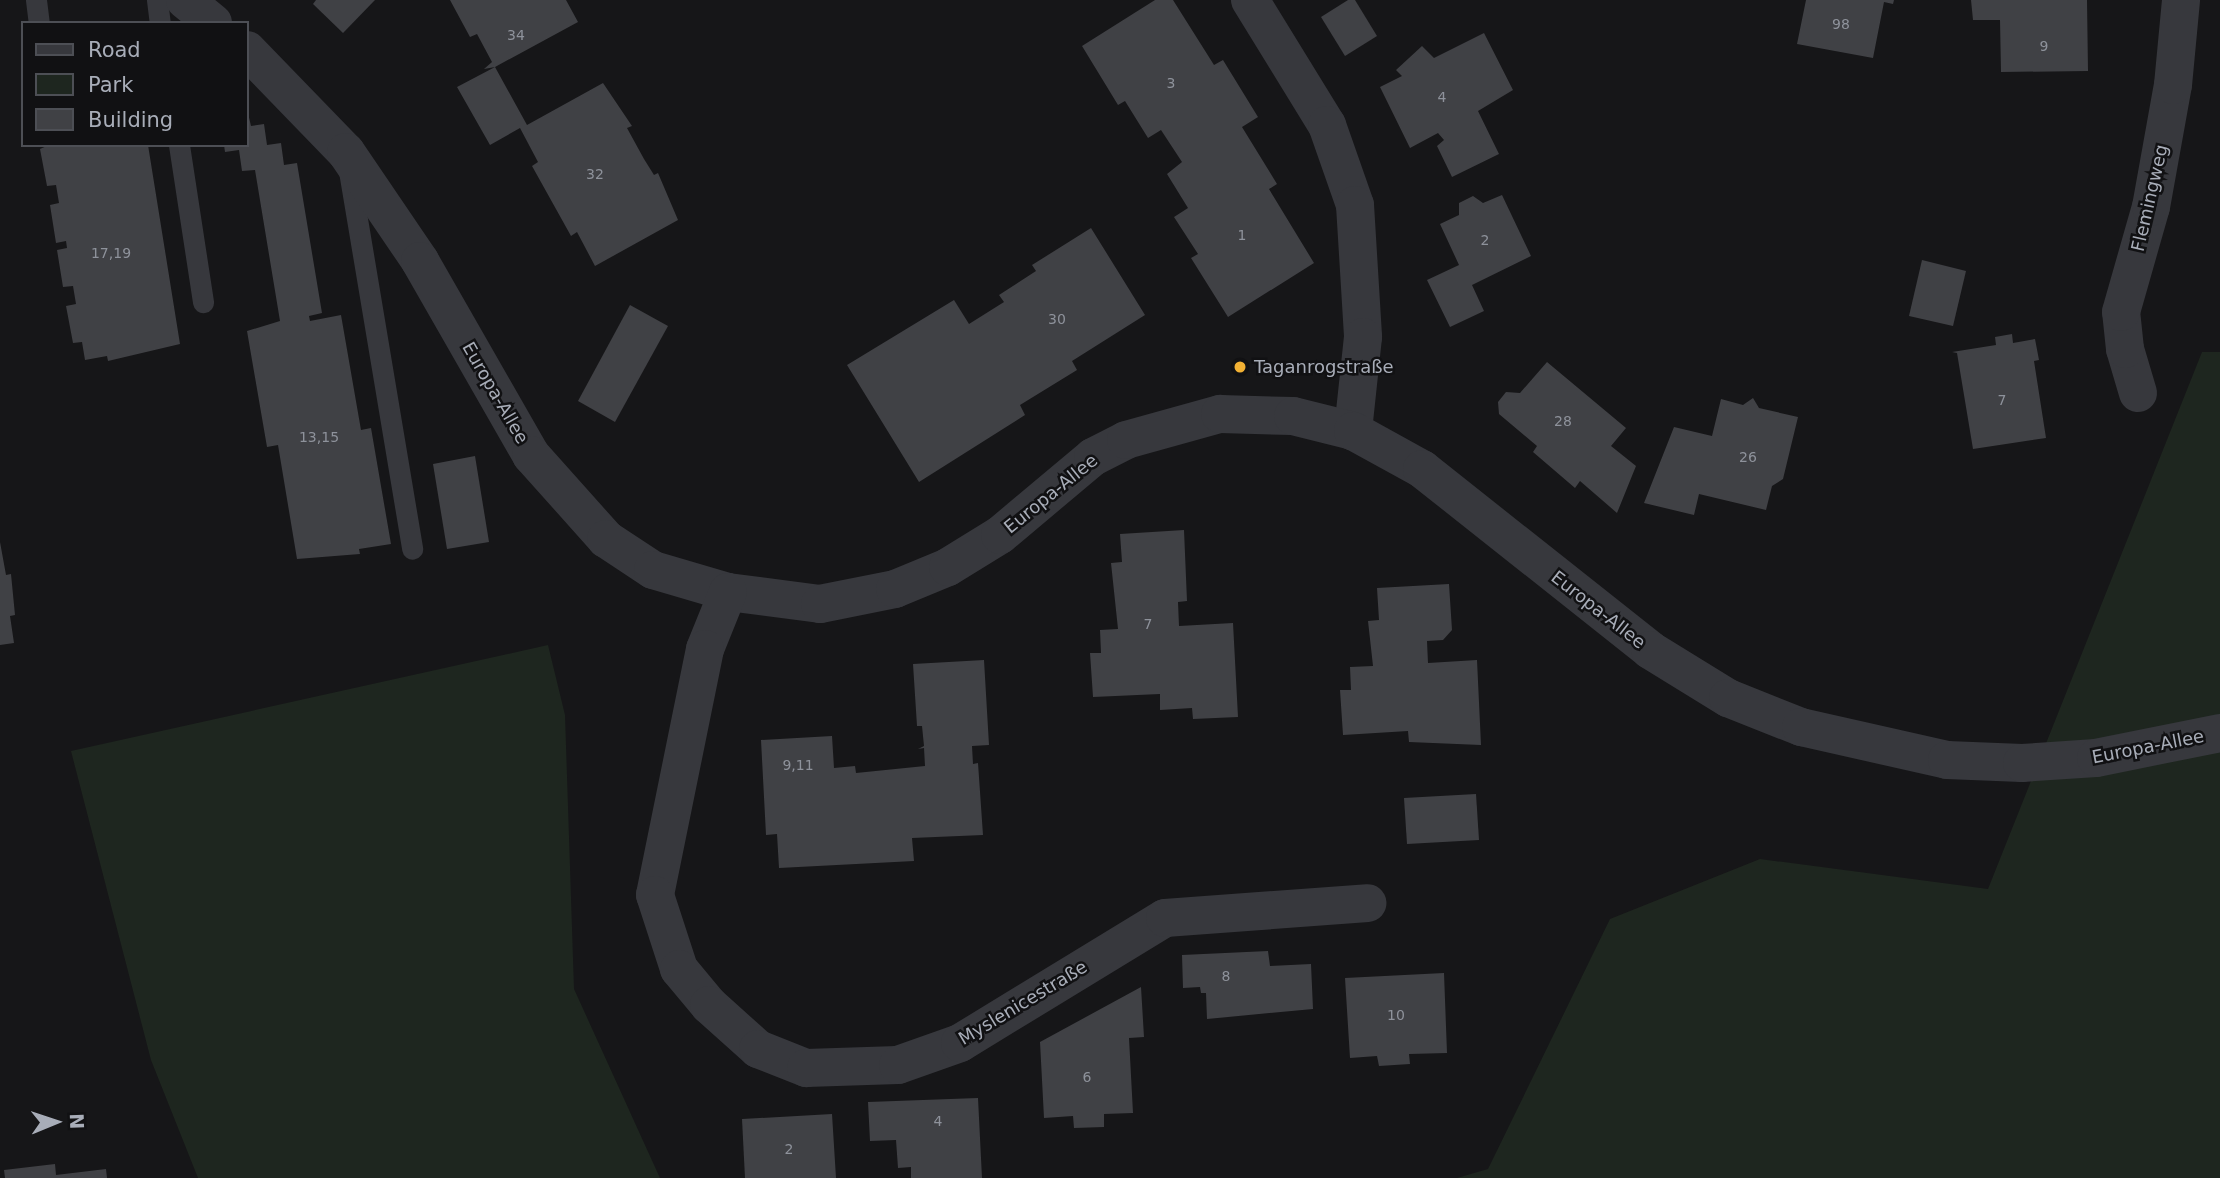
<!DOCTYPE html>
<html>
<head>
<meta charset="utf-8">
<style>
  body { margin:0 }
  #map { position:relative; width:2220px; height:1178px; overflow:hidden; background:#161618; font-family:"DejaVu Sans",sans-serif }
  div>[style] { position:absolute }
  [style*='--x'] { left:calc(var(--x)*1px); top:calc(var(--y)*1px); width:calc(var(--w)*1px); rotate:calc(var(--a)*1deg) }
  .green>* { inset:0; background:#1e261f }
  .building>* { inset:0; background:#404145 }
  .service>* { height:21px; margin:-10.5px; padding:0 10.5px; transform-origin:10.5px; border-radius:10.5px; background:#37383d }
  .minor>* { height:38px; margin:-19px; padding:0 19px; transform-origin:19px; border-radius:19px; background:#37383d }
  .dots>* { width:19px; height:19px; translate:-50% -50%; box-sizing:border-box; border:4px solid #111113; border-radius:50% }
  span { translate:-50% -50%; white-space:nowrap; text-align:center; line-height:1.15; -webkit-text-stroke:5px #111113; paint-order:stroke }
  .number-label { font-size:14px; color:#8e929b }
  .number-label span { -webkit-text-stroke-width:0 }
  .street-label { font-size:18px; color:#a8adb8 }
  .poi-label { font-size:18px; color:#a8adb8 }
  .left { translate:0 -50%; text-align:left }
  .legend { position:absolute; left:21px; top:21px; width:228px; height:126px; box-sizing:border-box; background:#111113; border:2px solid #4d4f55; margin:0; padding:9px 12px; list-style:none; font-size:21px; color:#a8adb8 }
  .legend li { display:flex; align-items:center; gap:14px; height:35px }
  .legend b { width:35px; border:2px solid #4d4f55 }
  .north { position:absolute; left:21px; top:1087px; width:70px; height:70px; -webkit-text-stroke:5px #111113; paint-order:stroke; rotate:88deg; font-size:19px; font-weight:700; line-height:28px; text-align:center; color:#a8adb8 }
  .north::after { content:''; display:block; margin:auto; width:24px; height:32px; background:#a8adb8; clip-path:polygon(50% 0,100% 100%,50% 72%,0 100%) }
</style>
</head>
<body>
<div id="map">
  <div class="green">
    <i style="clip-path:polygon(2202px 352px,2220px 352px,2220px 1178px,1457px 1178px,1488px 1169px,1610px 919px,1760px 859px,1988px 889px)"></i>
    <i style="clip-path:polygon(548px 645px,565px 715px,574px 989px,660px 1178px,198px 1178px,151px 1060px,71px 751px)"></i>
  </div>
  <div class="building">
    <i style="clip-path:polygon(316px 0,375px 0,343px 33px,313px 4px)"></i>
    <i style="clip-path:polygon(450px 0,566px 0,578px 22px,495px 67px,527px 125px,603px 83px,632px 126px,627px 128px,644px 159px,654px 175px,658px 173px,678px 220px,595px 266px,577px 232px,571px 236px,532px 166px,538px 162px,520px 128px,490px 145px,457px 87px,495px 67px,484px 69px,492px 62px,477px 34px,470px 37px)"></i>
    <i style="clip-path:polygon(1155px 0,1173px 0,1214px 65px,1223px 60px,1258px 117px,1242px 127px,1277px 184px,1269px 189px,1314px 263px,1228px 317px,1191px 258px,1198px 254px,1174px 217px,1188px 208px,1167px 174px,1182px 162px,1161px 130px,1148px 138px,1125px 101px,1118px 105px,1082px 46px)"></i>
    <i style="clip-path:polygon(1348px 0,1355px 0,1377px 36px,1345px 56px,1321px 17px)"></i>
    <i style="clip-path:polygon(1806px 0,1894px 0,1893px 4px,1884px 2px,1873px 58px,1797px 44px)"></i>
    <i style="clip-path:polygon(1971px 0,2087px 0,2088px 71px,2001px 72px,2000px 20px,1973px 20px)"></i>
    <i style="clip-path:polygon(1484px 33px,1513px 90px,1478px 111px,1499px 154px,1452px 177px,1437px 146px,1444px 140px,1438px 133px,1410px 148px,1380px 87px,1402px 76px,1396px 70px,1422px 46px,1434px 58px)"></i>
    <i style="clip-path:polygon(247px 109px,251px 126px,264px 124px,267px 145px,281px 143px,284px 165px,297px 163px,322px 313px,309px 316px,310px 321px,341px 315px,361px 430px,371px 428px,391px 544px,359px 549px,360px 554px,297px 559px,278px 445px,267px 447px,247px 331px,280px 321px,255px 170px,242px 171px,239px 150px,225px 152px,224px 145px,247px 145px)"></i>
    <i style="clip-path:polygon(49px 145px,148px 145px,180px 344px,108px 361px,107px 356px,85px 360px,82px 342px,73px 343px,66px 306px,76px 304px,73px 286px,63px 287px,57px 250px,67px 248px,66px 241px,56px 243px,50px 205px,59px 203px,56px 185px,47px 186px,40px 149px)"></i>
    <i style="clip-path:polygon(1502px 195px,1531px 256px,1472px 285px,1484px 311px,1450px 327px,1427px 280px,1459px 265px,1440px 224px,1459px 215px,1459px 203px,1473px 196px,1483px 203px)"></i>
    <i style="clip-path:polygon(1091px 228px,1145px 315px,1072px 361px,1077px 370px,1020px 405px,1025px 415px,919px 482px,847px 365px,954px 300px,969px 324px,1004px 302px,999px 295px,1036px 271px,1032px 265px)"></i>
    <i style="clip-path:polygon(1922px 260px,1966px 271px,1953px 326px,1909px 316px)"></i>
    <i style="clip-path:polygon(630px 305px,668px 326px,615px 422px,578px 401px)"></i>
    <i style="clip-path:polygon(2012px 334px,2013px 343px,2035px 339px,2039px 360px,2034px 361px,2046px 438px,1973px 449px,1957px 353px,1952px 352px,1996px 345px,1995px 337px)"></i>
    <i style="clip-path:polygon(1547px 362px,1626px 428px,1611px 446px,1636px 466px,1617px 513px,1580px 481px,1575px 488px,1533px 452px,1537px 446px,1499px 414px,1498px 402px,1506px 392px,1520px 393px)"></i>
    <i style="clip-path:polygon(1753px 398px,1759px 408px,1798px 417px,1783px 479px,1772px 486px,1766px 510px,1699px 494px,1694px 515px,1644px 503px,1674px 427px,1712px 436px,1721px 399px,1743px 405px)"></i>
    <i style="clip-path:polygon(475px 456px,489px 542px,447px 549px,433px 464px)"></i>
    <i style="clip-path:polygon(1184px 530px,1187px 601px,1178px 602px,1179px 626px,1233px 623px,1238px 717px,1193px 719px,1192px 708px,1160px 710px,1160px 694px,1093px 697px,1090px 653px,1101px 653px,1100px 630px,1118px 629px,1111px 563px,1122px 562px,1120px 534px)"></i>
    <i style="clip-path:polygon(0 542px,6px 575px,11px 574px,15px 615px,10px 616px,14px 643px,0 645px)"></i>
    <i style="clip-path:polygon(1449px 584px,1452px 630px,1443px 640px,1427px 641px,1428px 663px,1477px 660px,1481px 745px,1409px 742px,1408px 731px,1343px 735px,1340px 690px,1351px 690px,1350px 667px,1373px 666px,1368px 621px,1379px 620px,1377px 588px)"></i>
    <i style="clip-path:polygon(984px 660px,989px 745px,972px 746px,973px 764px,978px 763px,983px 835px,912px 838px,914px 861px,779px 868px,777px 834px,766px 835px,761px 740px,832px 736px,834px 768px,855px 766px,856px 773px,925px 766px,924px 748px,918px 749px,924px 746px,922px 726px,917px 726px,913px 664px)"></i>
    <i style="clip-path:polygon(1476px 794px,1479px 840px,1407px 844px,1404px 798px)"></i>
    <i style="clip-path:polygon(1268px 951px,1270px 966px,1311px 964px,1313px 1009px,1207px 1019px,1206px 993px,1201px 993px,1200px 987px,1183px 988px,1182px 955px)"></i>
    <i style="clip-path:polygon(1444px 973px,1447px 1053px,1409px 1054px,1410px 1064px,1379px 1066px,1377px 1056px,1350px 1058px,1345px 978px)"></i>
    <i style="clip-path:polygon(1141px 987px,1144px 1037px,1129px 1038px,1133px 1113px,1104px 1114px,1104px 1127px,1074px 1128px,1073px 1116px,1044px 1118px,1040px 1042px)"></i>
    <i style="clip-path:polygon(978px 1098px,982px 1178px,911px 1178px,911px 1167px,898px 1168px,896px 1140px,870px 1141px,868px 1102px)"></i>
    <i style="clip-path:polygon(832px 1114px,836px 1178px,745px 1178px,742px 1119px)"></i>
    <i style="clip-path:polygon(55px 1164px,56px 1175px,106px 1169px,107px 1178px,5px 1178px,4px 1170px)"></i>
  </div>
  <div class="service">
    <i style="--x:36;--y:0;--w:23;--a:83"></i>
    <i style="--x:157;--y:0;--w:23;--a:83"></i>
    <i style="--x:179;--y:145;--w:159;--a:81.3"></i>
    <i style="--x:349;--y:171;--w:383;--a:80.5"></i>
  </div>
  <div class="minor">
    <i style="--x:185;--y:0;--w:36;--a:39"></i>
    <i style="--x:1250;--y:0;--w:147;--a:58.4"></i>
    <i style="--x:1327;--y:125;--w:85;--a:70.7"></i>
    <i style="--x:1355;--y:205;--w:132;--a:86.5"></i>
    <i style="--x:1363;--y:337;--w:95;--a:96.1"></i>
    <i style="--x:247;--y:50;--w:142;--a:45.9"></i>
    <i style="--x:346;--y:152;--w:132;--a:55.8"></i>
    <i style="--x:420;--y:261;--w:224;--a:60.2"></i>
    <i style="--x:531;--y:455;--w:113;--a:48.2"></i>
    <i style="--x:606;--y:539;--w:56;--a:33.4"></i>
    <i style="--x:653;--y:570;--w:78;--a:16.3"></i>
    <i style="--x:728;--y:592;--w:93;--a:7.4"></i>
    <i style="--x:820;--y:604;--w:76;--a:-11.3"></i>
    <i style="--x:895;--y:589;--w:57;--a:-22.5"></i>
    <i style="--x:948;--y:567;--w:61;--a:-31.6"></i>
    <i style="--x:1000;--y:535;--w:121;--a:-40"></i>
    <i style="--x:1093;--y:457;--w:37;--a:-27"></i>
    <i style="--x:1126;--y:440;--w:98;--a:-15.5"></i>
    <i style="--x:1220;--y:414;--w:73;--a:1.6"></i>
    <i style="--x:1293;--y:416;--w:62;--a:14"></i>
    <i style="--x:1353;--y:431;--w:79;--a:28.8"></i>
    <i style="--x:1422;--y:469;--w:291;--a:38.4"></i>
    <i style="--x:1650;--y:650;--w:92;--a:31.6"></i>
    <i style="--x:1728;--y:698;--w:79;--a:21.7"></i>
    <i style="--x:1801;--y:727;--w:150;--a:12.7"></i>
    <i style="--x:1947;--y:760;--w:75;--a:2.3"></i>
    <i style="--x:2022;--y:763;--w:74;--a:-3.9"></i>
    <i style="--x:2096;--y:758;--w:126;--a:-11.4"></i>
    <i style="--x:2138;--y:393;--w:46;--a:-106.5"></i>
    <i style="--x:2125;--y:349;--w:37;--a:-96"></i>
    <i style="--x:2121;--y:312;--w:109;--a:-74.1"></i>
    <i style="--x:2151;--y:207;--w:124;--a:-79.8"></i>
    <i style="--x:2173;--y:85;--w:85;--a:-84.6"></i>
    <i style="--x:728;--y:592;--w:61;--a:112"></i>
    <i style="--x:705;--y:649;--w:251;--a:101.5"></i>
    <i style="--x:655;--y:895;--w:78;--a:72"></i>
    <i style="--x:679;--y:969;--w:47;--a:50.2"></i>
    <i style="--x:709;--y:1005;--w:66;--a:41.9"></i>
    <i style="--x:758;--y:1049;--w:52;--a:21.6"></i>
    <i style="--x:806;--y:1068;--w:92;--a:-1.9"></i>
    <i style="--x:898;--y:1065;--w:66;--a:-19.5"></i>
    <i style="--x:960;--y:1043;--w:240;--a:-31.4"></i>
    <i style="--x:1165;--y:918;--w:203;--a:-4.2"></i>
  </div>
  <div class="dots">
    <i style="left:1240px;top:367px;background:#f2b134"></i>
  </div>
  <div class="number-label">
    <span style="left:1841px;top:24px">98</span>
    <span style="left:516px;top:35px">34</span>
    <span style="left:2044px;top:46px">9</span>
    <span style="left:1171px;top:83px">3</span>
    <span style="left:1442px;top:97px">4</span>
    <span style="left:595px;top:174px">32</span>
    <span style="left:1242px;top:235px">1</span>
    <span style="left:1485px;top:240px">2</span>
    <span style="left:111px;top:253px">17,19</span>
    <span style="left:1057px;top:319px">30</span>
    <span style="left:2002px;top:400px">7</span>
    <span style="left:1563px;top:421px">28</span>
    <span style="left:319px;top:437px">13,15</span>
    <span style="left:1748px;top:457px">26</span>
    <span style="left:1148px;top:624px">7</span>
    <span style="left:798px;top:765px">9,11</span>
    <span style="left:1226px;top:976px">8</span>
    <span style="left:1396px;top:1015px">10</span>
    <span style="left:1087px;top:1077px">6</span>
    <span style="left:938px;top:1121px">4</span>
    <span style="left:789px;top:1149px">2</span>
  </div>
  <div class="street-label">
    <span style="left:2150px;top:198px;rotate:-77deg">Flemingweg</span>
    <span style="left:495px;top:393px;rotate:60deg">Europa-Allee</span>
    <span style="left:1051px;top:494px;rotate:-39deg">Europa-Allee</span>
    <span style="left:1598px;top:610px;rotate:38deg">Europa-Allee</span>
    <span style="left:2148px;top:747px;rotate:-11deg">Europa-Allee</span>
    <span style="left:1023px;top:1003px;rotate:-31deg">Myslenicestraße</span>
  </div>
  <div class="poi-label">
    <span class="left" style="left:1254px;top:367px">Taganrogstraße</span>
  </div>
  <ul class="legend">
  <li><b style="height:9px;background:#37383d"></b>Road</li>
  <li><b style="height:19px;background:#1e261f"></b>Park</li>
  <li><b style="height:19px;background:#404145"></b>Building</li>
  </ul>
  <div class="north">N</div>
</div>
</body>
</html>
